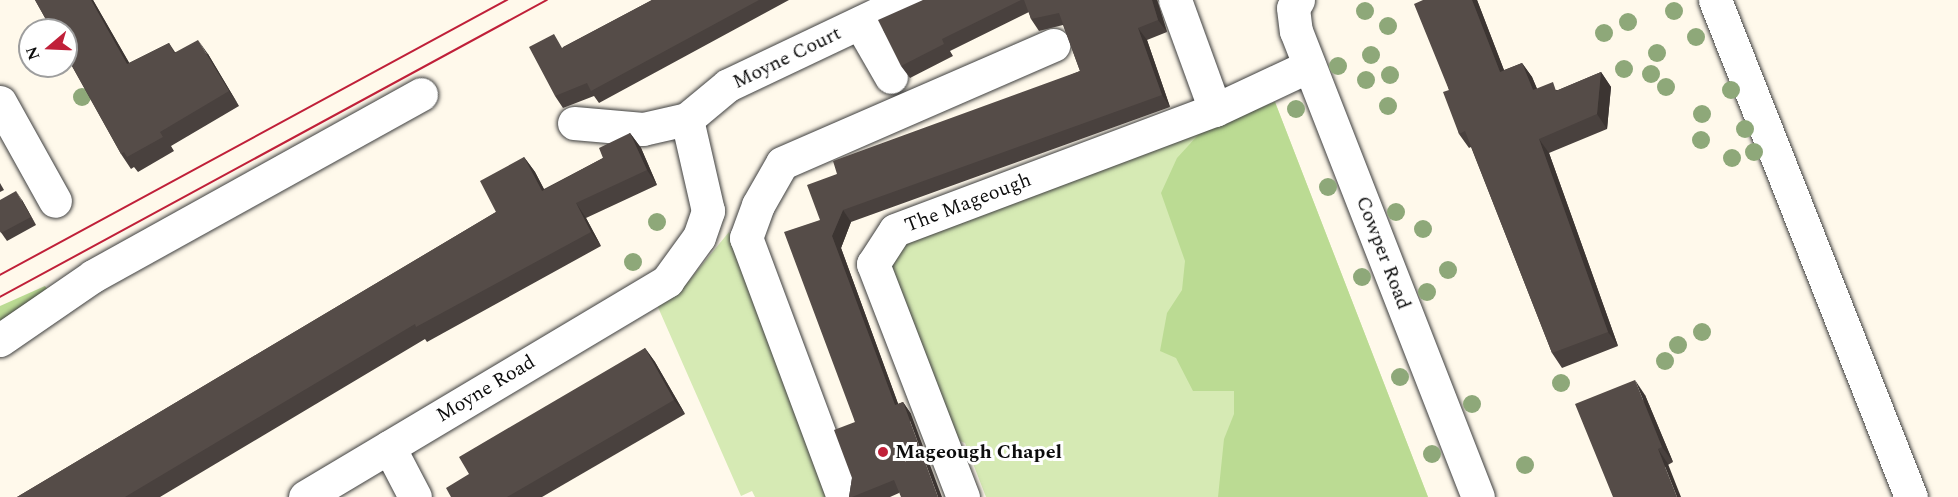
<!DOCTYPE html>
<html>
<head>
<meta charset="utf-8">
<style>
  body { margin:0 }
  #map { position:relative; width:1958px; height:497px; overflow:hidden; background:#fff9eb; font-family:Spectral,serif }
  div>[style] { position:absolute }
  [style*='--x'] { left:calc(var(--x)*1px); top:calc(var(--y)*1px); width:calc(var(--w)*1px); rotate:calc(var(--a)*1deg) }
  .green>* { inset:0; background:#d6eab4 }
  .forest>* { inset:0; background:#bbdb93 }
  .roads { filter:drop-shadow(0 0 2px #3f3f3f) drop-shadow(0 0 2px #3f3f3f) }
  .minor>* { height:33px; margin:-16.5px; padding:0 16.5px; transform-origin:16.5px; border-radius:16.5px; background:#fff }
  .tram>* { height:1.5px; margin:-0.75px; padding:0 0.75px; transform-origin:0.75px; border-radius:0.75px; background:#c02039 }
  .trees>* { width:18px; height:18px; margin:-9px; border-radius:50%; background:#8ea879 }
  .wall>* { inset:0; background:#49413e }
  .shaded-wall>* { inset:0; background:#3c3532 }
  .building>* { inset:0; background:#554c48 }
  .dots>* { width:16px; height:16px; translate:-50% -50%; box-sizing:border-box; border:3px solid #fff; border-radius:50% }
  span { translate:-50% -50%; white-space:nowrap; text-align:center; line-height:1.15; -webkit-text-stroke:6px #fff; paint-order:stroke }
  .street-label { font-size:20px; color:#0c0c0c }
  .poi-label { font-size:20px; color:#0c0c0c; font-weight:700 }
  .left { translate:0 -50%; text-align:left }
  .north { position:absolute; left:18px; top:18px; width:60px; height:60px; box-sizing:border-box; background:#fff; border:2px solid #9e9e9e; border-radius:50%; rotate:251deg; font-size:16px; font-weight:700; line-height:24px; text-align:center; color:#0c0c0c }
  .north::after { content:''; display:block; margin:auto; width:21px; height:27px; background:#c02039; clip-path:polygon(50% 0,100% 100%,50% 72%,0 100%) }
</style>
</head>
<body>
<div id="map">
  <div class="green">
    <i style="clip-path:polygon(1275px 102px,1428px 497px,986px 497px,965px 443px,946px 435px,883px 260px,900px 236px)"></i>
    <i style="clip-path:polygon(729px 232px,831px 497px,755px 497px,752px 491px,741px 496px,657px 305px,687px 283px)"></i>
  </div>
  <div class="forest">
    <i style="clip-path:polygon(1275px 102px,1428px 497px,1218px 497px,1224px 439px,1234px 414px,1234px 391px,1193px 391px,1176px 358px,1160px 351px,1167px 313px,1182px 290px,1185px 261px,1161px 193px,1177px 158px,1199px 134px)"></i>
    <i style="clip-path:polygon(45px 286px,50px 293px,0 332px,0 306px)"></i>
  </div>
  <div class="roads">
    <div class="minor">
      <i style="--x:1175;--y:0;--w:117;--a:70"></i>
      <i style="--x:1298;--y:0;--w:9;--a:122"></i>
      <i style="--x:1293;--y:8;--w:23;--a:83"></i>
      <i style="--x:1296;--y:31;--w:500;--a:68.67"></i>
      <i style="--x:1715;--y:0;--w:534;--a:68.48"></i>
      <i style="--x:860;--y:23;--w:62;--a:60.1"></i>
      <i style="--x:0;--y:102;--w:113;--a:60.9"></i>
      <i style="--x:574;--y:123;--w:69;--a:5"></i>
      <i style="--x:643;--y:129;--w:45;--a:-12.8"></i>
      <i style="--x:0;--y:340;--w:113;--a:-34.5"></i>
      <i style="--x:93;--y:276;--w:375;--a:-29"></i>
      <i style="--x:389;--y:447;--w:56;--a:62.5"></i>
      <i style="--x:305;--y:497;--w:422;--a:-30.8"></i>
      <i style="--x:667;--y:281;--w:54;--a:-54"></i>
      <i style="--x:699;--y:237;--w:28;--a:-71"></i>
      <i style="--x:708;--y:211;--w:94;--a:-102.9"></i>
      <i style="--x:687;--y:119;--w:53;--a:-39.7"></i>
      <i style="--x:728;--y:85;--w:198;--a:-25.4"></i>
      <i style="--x:843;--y:497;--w:277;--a:-110.5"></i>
      <i style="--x:746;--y:238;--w:35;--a:-70"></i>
      <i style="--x:758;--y:205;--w:48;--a:-60.3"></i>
      <i style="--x:782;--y:163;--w:296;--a:-23.5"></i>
      <i style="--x:963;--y:497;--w:250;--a:-111.1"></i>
      <i style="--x:873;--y:264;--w:40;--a:-57.1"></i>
      <i style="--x:895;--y:230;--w:342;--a:-20.6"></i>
      <i style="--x:1215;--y:110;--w:104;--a:-25.1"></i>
    </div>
  </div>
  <div class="tram">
    <i style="--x:0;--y:275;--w:577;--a:-28.48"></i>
    <i style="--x:0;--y:297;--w:622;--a:-28.5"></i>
  </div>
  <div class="trees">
    <i style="left:1365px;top:11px"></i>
    <i style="left:1674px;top:11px"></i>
    <i style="left:1628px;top:22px"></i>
    <i style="left:1388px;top:26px"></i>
    <i style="left:1604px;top:33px"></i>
    <i style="left:1696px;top:37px"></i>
    <i style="left:1657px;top:53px"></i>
    <i style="left:1371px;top:55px"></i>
    <i style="left:1338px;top:66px"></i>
    <i style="left:1624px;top:69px"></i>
    <i style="left:1651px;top:74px"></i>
    <i style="left:1390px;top:75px"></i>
    <i style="left:1366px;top:80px"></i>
    <i style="left:1666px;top:87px"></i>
    <i style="left:1731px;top:90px"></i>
    <i style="left:82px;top:97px"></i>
    <i style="left:1388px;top:106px"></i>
    <i style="left:1296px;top:109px"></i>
    <i style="left:1702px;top:114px"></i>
    <i style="left:1745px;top:129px"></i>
    <i style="left:1701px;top:140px"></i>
    <i style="left:1754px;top:152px"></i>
    <i style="left:1732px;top:158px"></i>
    <i style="left:1328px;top:187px"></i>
    <i style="left:1396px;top:212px"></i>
    <i style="left:657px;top:222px"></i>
    <i style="left:1423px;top:229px"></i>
    <i style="left:633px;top:262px"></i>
    <i style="left:1448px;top:270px"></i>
    <i style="left:1362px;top:277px"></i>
    <i style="left:1427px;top:292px"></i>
    <i style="left:1702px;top:332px"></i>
    <i style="left:1678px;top:345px"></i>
    <i style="left:1665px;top:361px"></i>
    <i style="left:1400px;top:377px"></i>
    <i style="left:1561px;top:383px"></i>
    <i style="left:1472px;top:404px"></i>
    <i style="left:1432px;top:454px"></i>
    <i style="left:1525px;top:465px"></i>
  </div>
  <div class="wall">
    <i style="clip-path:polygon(35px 0,93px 0,129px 63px,169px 43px,175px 52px,208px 54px,239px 106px,171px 146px,174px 151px,138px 172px,134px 167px,131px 169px,121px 154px)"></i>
    <i style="clip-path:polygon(652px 0,789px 0,599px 103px,594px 96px,563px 108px,555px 96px,563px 47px)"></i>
    <i style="clip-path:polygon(923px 0,1157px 0,1167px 32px,1147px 40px,1170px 107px,851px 222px,841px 248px,898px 404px,903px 402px,911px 414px,899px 493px,890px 497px,849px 497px,852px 478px,855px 422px,820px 220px,837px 174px,1080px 71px,1063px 25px,1039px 31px,1031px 19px,1029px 12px,950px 51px,953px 56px,910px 78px,901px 66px)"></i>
    <i style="clip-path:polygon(1423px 0,1477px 0,1504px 70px,1522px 63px,1532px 77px,1537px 89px,1558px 90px,1601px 72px,1611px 87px,1607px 129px,1549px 153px,1618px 346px,1562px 368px,1552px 353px,1471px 147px,1469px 148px,1459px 134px,1449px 90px)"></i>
    <i style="clip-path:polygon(630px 133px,641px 148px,657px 185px,586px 218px,601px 246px,427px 342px,425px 339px,160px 497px,17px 497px,496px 212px,524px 157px,535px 172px,544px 189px,603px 158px)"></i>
    <i style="clip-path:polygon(0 183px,4px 190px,0 192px)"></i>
    <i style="clip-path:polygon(22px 200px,36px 225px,7px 241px,0 231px)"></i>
    <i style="clip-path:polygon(645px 348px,655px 362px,685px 414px,542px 497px,451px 497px)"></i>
    <i style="clip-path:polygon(1645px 395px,1673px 462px,1613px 497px)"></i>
  </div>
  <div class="shaded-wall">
    <i style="clip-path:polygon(91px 0,93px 0,138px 78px,127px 64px)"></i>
    <i style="clip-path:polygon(1152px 0,1157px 0,1167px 32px,1158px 20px)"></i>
    <i style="clip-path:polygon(1472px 0,1477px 0,1510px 86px,1500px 72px)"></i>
    <i style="clip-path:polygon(1138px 28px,1147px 40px,1170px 107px,1162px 95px)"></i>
    <i style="clip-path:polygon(198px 40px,208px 54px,239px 106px,229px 91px)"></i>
    <i style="clip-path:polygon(1522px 63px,1532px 77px,1544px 105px,1533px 90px)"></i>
    <i style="clip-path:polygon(1601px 72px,1611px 87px,1607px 129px,1597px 114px)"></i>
    <i style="clip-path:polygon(630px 133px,641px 148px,657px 185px,647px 170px)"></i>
    <i style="clip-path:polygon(1539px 139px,1549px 153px,1618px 346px,1608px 332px)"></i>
    <i style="clip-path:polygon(524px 157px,535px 172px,552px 205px,542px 191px)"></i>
    <i style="clip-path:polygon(16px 191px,22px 200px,36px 225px,31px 217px)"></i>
    <i style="clip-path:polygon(576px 203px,586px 218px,601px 246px,591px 232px)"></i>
    <i style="clip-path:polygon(843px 210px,851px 222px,841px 248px,903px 417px,895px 405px,832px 236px)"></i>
    <i style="clip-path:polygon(645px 348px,655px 362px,685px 414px,674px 400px)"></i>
    <i style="clip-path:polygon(1635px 380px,1645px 395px,1673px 462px,1662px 447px)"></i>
    <i style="clip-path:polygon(903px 402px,911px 414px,942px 497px,938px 497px)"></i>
    <i style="clip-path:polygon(1658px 449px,1668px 464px,1681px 497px,1677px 497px)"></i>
  </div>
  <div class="building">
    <i style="clip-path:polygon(35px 0,91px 0,127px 64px,169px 43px,174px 53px,198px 40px,229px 91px,160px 132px,163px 137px,127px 157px,124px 152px,121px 154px,66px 55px,66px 30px,52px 30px)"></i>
    <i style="clip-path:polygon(652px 0,759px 0,591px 91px,587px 83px,555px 96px,529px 47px,554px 34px,562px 48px)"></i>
    <i style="clip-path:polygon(923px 0,1021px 0,942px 39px,944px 44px,901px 66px,878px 20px)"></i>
    <i style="clip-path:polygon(1024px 0,1152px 0,1158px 20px,1138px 28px,1162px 95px,843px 210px,832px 236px,895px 405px,903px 402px,938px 497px,901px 497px,894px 480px,852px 497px,849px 497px,852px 478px,834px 430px,855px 422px,784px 232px,820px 220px,807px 185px,837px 174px,833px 161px,1080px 71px,1059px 13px,1031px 19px)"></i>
    <i style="clip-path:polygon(1423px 0,1472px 0,1500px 72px,1522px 63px,1533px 90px,1553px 82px,1556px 91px,1601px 72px,1597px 114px,1539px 139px,1608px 332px,1552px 353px,1465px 131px,1459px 134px,1443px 92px,1449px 90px,1414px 4px)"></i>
    <i style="clip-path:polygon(630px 133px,647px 170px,576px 203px,591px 232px,416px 327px,415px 324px,125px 497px,17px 497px,496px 212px,480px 181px,524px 157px,542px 191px,603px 158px,599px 148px)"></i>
    <i style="clip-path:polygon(16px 191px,31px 217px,1px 233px,0 231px,0 200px)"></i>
    <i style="clip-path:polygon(645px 348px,674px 400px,507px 497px,451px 497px,446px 488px,469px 474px,459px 457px)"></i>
    <i style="clip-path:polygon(1635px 380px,1662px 447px,1658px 449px,1677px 497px,1613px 497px,1575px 404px)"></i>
  </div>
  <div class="dots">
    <i style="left:883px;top:452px;background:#c02039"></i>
  </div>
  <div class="street-label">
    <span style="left:787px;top:58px;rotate:-26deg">Moyne Court</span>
    <span style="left:968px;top:203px;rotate:-21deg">The Mageough</span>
    <span style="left:1383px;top:253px;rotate:69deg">Cowper Road</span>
    <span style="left:486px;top:389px;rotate:-31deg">Moyne Road</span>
  </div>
  <div class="poi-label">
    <span class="left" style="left:895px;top:452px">Mageough Chapel</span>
  </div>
  <div class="north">N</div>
</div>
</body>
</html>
